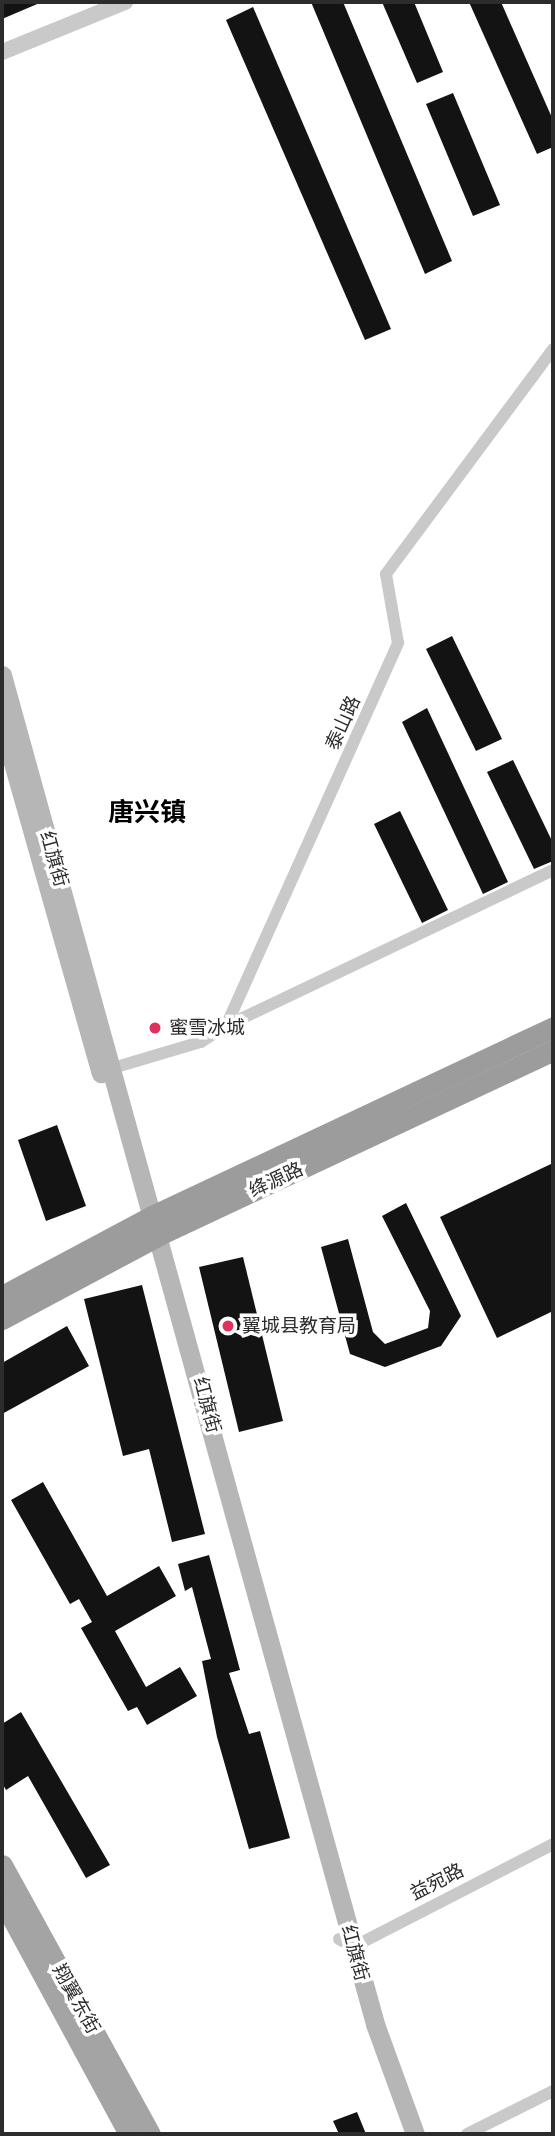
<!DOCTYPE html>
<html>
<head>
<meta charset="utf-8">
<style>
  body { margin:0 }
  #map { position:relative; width:555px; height:2136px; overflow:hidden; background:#fff; font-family:"Asap Condensed","Noto Sans SC",sans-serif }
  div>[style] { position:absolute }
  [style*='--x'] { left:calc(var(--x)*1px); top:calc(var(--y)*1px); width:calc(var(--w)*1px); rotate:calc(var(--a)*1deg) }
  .building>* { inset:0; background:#131313 }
  .minor>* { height:12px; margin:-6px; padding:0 6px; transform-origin:6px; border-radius:6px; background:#c9c9c9 }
  .tertiary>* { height:16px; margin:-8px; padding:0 8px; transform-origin:8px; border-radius:8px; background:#c9c9c9 }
  .secondary>* { height:19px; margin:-9.5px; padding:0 9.5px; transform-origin:9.5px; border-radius:9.5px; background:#b6b6b6 }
  .primary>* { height:21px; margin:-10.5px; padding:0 10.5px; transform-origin:10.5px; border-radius:10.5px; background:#a4a4a4 }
  .trunk>* { height:21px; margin:-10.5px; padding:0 10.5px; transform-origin:10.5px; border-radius:10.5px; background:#9c9c9c }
  .dots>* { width:19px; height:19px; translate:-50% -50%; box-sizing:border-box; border:4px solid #fff; border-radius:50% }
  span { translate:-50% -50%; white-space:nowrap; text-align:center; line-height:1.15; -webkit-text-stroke:7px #fff; paint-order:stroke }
  .street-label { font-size:19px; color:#2c2c2c }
  .poi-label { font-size:19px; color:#2c2c2c }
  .left { translate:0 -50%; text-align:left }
  .district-label { font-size:26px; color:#000; font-weight:700 }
  .frame { position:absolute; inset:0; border:4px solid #2c2c2c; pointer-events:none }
</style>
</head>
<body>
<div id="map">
  <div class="building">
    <i style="clip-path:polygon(2px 2px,42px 2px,2px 19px)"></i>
    <i style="clip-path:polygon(311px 2px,343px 2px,452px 261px,425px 274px)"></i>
    <i style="clip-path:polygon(382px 2px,414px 2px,443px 72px,417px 83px)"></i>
    <i style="clip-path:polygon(469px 2px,501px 2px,553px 120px,553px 147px,537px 154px)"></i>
    <i style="clip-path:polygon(253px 7px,391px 329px,365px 340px,226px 20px)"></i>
    <i style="clip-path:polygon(453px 93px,500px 205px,473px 216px,426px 104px)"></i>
    <i style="clip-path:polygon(452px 636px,502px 739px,476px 751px,426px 649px)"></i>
    <i style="clip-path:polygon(427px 708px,508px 882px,483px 894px,402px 722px)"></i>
    <i style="clip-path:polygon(513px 760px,553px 843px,553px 861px,534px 869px,487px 772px)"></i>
    <i style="clip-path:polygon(400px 811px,448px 910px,422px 923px,374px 824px)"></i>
    <i style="clip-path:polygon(57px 1125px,86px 1206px,46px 1221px,18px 1140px)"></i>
    <i style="clip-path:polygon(553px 1163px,553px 1311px,497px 1338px,440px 1217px)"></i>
    <i style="clip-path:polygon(406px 1203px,461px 1316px,441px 1346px,385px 1367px,350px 1354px,321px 1247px,348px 1239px,373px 1332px,385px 1344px,428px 1328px,430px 1311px,382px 1216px)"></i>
    <i style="clip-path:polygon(243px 1257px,283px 1421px,239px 1432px,199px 1267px)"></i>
    <i style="clip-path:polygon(142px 1285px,205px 1534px,172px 1542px,149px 1449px,123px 1456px,84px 1299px)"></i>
    <i style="clip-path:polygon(67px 1326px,89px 1366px,2px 1414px,2px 1363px)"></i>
    <i style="clip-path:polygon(43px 1482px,107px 1596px,159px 1566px,176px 1596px,115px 1631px,146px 1687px,180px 1667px,197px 1696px,147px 1725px,137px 1707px,128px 1711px,81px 1628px,92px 1622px,79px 1599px,70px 1604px,11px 1500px)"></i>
    <i style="clip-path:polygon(209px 1555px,240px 1670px,229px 1673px,249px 1734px,260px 1731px,290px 1838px,249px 1849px,217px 1737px,202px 1661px,211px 1659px,192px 1587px,185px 1591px,178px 1564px)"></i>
    <i style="clip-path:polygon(21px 1712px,110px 1865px,86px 1878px,28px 1776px,6px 1790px,2px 1783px,2px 1724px)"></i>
    <i style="clip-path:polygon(357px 2112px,366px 2134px,339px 2134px,333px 2121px)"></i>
  </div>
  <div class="minor">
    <i style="--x:226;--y:1026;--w:362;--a:-25.5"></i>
    <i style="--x:113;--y:1068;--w:92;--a:-16.5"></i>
    <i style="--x:201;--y:1042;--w:30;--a:-33"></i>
    <i style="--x:226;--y:1026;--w:420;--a:-65.8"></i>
    <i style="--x:398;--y:643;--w:70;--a:-99.9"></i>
    <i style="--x:386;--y:574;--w:280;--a:-53.4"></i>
    <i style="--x:339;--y:1939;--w:16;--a:30"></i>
    <i style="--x:353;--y:1947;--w:225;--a:-27.2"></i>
    <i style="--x:467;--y:2134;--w:96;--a:-26.6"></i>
  </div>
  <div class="tertiary">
    <i style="--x:2;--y:52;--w:133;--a:-22.1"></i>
  </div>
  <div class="secondary">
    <i style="--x:2;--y:675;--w:1400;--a:74.54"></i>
    <i style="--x:375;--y:2024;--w:117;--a:70"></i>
    <i style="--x:2;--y:724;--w:363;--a:74.2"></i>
  </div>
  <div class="primary">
    <i style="--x:2;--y:1865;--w:307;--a:61.2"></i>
    <i style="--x:2;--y:1899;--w:267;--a:61.6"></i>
  </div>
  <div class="trunk">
    <i style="--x:2;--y:1296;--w:170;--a:-28.1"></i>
    <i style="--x:152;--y:1216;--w:443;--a:-25.2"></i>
    <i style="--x:2;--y:1319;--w:180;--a:-28.1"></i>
    <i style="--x:161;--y:1234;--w:433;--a:-25.1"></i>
  </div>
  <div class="dots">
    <i style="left:155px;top:1028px;background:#de325d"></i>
    <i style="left:228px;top:1326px;background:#de325d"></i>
  </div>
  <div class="street-label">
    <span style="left:343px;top:723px;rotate:-66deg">泰山路</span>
    <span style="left:54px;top:859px;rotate:74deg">红旗街</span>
    <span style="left:276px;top:1180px;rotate:-25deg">绛源路</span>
    <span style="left:207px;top:1405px;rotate:75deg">红旗街</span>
    <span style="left:437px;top:1882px;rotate:-27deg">益宛路</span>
    <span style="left:355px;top:1953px;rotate:75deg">红旗街</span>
    <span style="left:76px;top:1999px;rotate:61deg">翔翼东街</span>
  </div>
  <div class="poi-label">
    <span class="left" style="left:169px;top:1028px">蜜雪冰城</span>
    <span class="left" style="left:242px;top:1326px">翼城县教育局</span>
  </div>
  <div class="district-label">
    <span style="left:147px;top:813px">唐兴镇</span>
  </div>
  <div class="frame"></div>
</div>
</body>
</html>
